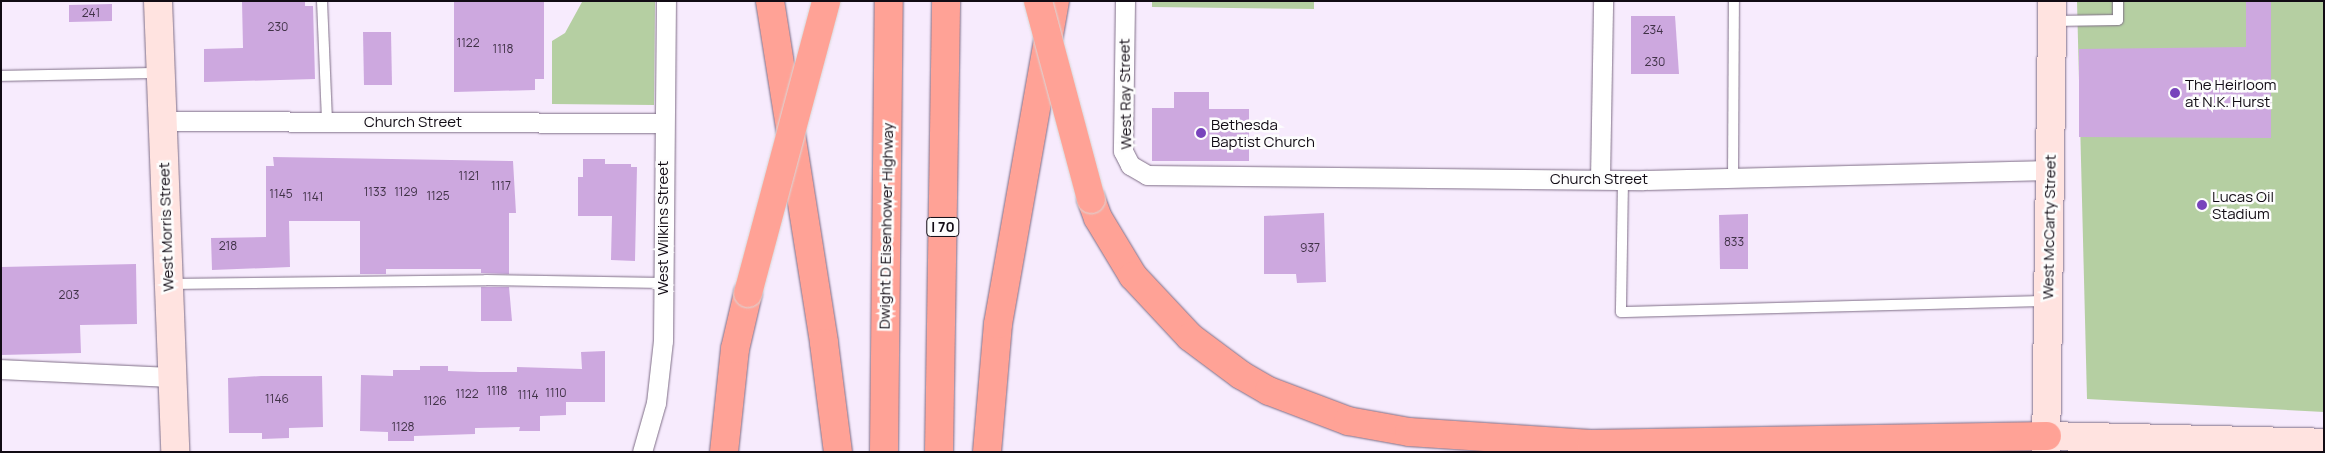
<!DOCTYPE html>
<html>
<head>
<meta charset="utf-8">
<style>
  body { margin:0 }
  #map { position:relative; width:2325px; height:453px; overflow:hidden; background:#f7ebfd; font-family:Manrope,sans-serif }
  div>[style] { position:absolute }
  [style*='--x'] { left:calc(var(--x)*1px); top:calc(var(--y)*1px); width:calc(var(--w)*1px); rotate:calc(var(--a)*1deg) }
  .green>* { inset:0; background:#b5cfa2 }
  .building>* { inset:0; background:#cda8df }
  .roads { filter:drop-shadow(0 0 1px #7f6e87) drop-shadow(0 0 1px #7f6e87) }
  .lane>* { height:10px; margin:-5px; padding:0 5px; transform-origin:5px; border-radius:5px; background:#fff }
  .street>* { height:19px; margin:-9.5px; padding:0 9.5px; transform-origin:9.5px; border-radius:9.5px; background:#fff }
  .secondary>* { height:28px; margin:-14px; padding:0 14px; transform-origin:14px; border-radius:14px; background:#ffe3e0 }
  .highway>* { height:28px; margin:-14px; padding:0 14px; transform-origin:14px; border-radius:14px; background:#ffa296 }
  .bridges { filter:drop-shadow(0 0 1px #d9d8d9) drop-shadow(0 0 1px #d9d8d9) }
  .highway-bridge>* { height:28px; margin:-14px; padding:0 14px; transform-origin:14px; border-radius:14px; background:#ffa296 }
  .dots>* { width:14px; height:14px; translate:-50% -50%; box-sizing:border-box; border:2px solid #fdfdfd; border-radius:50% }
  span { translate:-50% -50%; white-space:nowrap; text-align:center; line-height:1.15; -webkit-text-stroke:5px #fdfdfd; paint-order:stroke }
  .number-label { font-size:12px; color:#403247 }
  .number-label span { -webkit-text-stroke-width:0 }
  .shield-label span { padding:1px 4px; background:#fdfdfd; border:1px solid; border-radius:4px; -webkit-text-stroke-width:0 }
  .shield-label { font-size:14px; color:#110b14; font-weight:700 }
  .poi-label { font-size:15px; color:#110b14 }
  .left { translate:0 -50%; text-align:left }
  .street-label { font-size:15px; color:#110b14 }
  .frame { position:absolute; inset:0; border:2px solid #110b14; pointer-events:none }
</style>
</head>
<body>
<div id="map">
  <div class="green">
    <i style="clip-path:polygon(1152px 1px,1314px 1px,1314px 9px,1152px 7px)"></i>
    <i style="clip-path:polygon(2077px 1px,2324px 1px,2324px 412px,2087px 399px)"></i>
    <i style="clip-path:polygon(582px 2px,655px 2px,654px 105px,552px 104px,552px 41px,565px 33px)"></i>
  </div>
  <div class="building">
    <i style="clip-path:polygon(242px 1px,305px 1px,305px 6px,313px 6px,315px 79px,204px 82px,204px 49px,243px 48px)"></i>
    <i style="clip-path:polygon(454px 1px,544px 1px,544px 79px,535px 79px,535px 90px,454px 92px)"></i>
    <i style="clip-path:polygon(2246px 1px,2271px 1px,2271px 138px,2079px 137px,2079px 49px,2246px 47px)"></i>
    <i style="clip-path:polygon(112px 4px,112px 21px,69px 22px,69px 5px)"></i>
    <i style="clip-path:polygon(1631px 16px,1675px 16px,1679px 74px,1631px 74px)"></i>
    <i style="clip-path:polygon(363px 32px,391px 32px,392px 85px,364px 85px)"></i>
    <i style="clip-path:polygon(1174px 92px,1209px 92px,1209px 109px,1249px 109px,1249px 161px,1152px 161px,1152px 108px,1174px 108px)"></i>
    <i style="clip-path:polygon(273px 157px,513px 161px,516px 213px,509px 213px,509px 274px,481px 273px,481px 269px,386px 269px,386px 274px,360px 274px,360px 221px,289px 221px,290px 267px,212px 270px,211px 238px,266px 237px,266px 166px,274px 166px)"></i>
    <i style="clip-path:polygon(583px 159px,605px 159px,605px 164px,631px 164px,631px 167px,637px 167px,635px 261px,611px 260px,612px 216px,578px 216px,578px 177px,583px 177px)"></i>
    <i style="clip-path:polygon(1324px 213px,1326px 282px,1297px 283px,1296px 274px,1264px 274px,1264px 216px)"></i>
    <i style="clip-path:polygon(1748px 214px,1748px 269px,1720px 269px,1719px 215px)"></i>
    <i style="clip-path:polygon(136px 264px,137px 324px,80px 325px,81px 353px,1px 355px,1px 267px)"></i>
    <i style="clip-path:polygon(481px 287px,509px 287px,512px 321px,481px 321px)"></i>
    <i style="clip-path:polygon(605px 351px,605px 402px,566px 402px,566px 415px,540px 416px,540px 431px,519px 431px,520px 427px,475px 428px,475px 434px,414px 436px,414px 441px,388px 441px,388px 432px,360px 431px,361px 375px,393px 376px,393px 370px,420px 370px,420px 366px,448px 366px,448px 371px,480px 372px,517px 372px,517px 367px,582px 369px,581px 352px)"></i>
    <i style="clip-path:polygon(261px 376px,322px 376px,323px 427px,289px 428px,289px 438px,262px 439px,262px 433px,229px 433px,228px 378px)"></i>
  </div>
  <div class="roads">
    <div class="lane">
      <i style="--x:322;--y:1;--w:120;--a:87.6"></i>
      <i style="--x:2053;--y:21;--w:65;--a:-0.9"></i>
      <i style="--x:2118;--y:20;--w:19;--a:-90"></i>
      <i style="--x:1;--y:76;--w:159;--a:-1.1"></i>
      <i style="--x:1733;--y:178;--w:177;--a:-89.7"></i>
      <i style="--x:1623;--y:180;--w:132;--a:90.9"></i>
      <i style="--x:1621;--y:312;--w:426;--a:-1.5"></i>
      <i style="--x:169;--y:284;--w:317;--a:-0.7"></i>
      <i style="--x:486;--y:280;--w:177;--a:1"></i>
    </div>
    <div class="street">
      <i style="--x:1125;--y:1;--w:150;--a:90.8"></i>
      <i style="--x:1123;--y:151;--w:16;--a:63"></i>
      <i style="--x:1130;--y:165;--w:20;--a:30"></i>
      <i style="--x:1147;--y:175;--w:496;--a:0.6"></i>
      <i style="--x:1643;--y:180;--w:407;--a:-1.4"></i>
      <i style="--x:162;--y:121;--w:502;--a:0.23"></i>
      <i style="--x:1600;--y:179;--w:178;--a:-89"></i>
      <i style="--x:1;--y:369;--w:171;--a:2.7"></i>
      <i style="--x:642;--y:452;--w:51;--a:-74.1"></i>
      <i style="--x:656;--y:403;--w:62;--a:-83.6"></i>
      <i style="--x:663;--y:341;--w:340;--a:-89.5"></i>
    </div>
    <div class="secondary">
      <i style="--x:158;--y:1;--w:451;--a:87.8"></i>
      <i style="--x:2047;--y:436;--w:277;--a:1.4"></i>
      <i style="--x:2046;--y:452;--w:451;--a:-89.2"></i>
    </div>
    <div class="highway">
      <i style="--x:770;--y:1;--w:346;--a:81"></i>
      <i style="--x:824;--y:343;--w:110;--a:82.7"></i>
      <i style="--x:1091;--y:199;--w:20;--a:70"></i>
      <i style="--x:1098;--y:218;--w:68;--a:58.9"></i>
      <i style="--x:1133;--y:276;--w:83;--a:46.9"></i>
      <i style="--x:1190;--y:337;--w:64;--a:36.7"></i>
      <i style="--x:1241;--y:375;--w:32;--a:30"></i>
      <i style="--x:1269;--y:391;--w:85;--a:20.8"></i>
      <i style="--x:1348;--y:421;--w:62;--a:10.2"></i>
      <i style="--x:1409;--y:432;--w:182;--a:3.8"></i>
      <i style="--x:1591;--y:444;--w:456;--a:-1"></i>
      <i style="--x:724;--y:452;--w:104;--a:-83.9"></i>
      <i style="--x:735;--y:349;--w:57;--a:-76.9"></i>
      <i style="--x:884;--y:452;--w:451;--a:-89.4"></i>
      <i style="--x:939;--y:452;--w:451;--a:-89.1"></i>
      <i style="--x:987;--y:452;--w:128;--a:-85.1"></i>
      <i style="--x:998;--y:324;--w:328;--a:-80"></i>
    </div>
  </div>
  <div class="bridges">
    <div class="highway-bridge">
      <i style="--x:1038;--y:1;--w:205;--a:75"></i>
      <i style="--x:748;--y:293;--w:302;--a:-75"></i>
    </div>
  </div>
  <div class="dots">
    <i style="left:2175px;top:93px;background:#7844bc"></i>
    <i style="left:1201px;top:133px;background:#7844bc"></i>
    <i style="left:2202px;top:205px;background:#7844bc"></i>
  </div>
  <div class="number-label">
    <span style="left:91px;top:13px">241</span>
    <span style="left:278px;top:27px">230</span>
    <span style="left:1653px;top:30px">234</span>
    <span style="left:468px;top:43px">1122</span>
    <span style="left:503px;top:49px">1118</span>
    <span style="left:1655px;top:62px">230</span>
    <span style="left:469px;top:176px">1121</span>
    <span style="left:501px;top:186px">1117</span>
    <span style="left:375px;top:192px">1133</span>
    <span style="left:406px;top:192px">1129</span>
    <span style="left:281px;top:194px">1145</span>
    <span style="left:438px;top:196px">1125</span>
    <span style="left:313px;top:197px">1141</span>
    <span style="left:1734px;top:242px">833</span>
    <span style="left:228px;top:246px">218</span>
    <span style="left:1310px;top:248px">937</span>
    <span style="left:69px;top:295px">203</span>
    <span style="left:497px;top:391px">1118</span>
    <span style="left:556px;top:393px">1110</span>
    <span style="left:467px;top:394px">1122</span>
    <span style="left:528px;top:395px">1114</span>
    <span style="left:277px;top:399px">1146</span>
    <span style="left:435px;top:401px">1126</span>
    <span style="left:403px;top:427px">1128</span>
  </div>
  <div class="shield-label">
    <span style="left:943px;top:227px">I 70</span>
  </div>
  <div class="poi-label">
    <span class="left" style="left:2185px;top:93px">The Heirloom<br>at N.K. Hurst</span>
    <span class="left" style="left:1211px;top:133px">Bethesda<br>Baptist Church</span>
    <span class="left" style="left:2212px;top:205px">Lucas Oil<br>Stadium</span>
  </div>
  <div class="street-label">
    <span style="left:1125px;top:94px;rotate:-91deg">West Ray Street</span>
    <span style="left:413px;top:122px">Church Street</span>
    <span style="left:1599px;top:179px">Church Street</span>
    <span style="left:886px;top:226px;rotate:-89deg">Dwight D Eisenhower Highway</span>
    <span style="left:166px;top:227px;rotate:-92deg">West Morris Street</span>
    <span style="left:2049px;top:227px;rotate:-89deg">West McCarty Street</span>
    <span style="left:663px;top:228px;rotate:-90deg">West Wilkins Street</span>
  </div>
  <div class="frame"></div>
</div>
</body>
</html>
